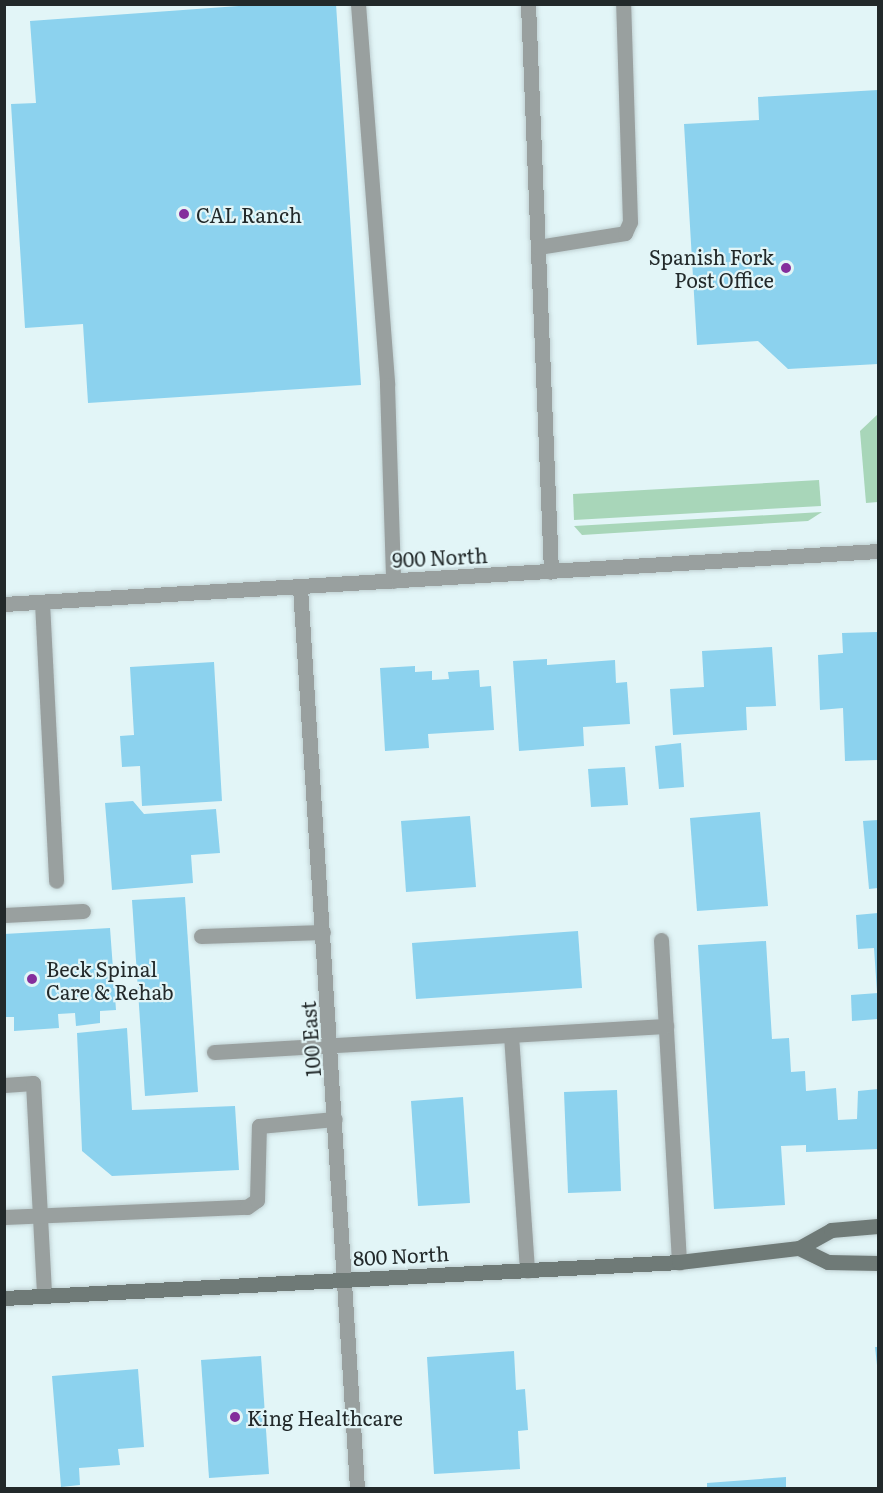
<!DOCTYPE html>
<html>
<head>
<meta charset="utf-8">
<style>
  body { margin:0 }
  #map { position:relative; width:883px; height:1493px; overflow:hidden; background:#e2f5f7; font-family:Literata,serif }
  div>[style] { position:absolute }
  [style*='--x'] { left:calc(var(--x)*1px); top:calc(var(--y)*1px); width:calc(var(--w)*1px); rotate:calc(var(--a)*1deg) }
  .green>* { inset:0; background:#a8d6b9 }
  .building>* { inset:0; background:#8cd2ee }
  .roads { filter:drop-shadow(0 0 2px #bfd0d2) drop-shadow(0 0 2px #bfd0d2) }
  .lane>* { height:15px; margin:-7.5px; padding:0 7.5px; transform-origin:7.5px; border-radius:7.5px; background:#99a09f }
  .street>* { height:15px; margin:-7.5px; padding:0 7.5px; transform-origin:7.5px; border-radius:7.5px; background:#99a09f }
  .secondary>* { height:15px; margin:-7.5px; padding:0 7.5px; transform-origin:7.5px; border-radius:7.5px; background:#6f7a77 }
  .dots>* { width:16px; height:16px; translate:-50% -50%; box-sizing:border-box; border:3px solid #e2f5f7; border-radius:50% }
  span { translate:-50% -50%; white-space:nowrap; text-align:center; line-height:1.15; -webkit-text-stroke:4.5px #e2f5f7; paint-order:stroke }
  .poi-label { font-size:20px; color:#22292a }
  .left { translate:0 -50%; text-align:left }
  .right { translate:-100% -50%; text-align:right }
  .street-label { font-size:20px; color:#22292a }
  .frame { position:absolute; inset:0; border:6px solid #22292a; pointer-events:none }
</style>
</head>
<body>
<div id="map">
  <div class="green">
    <i style="clip-path:polygon(878px 414px,878px 502px,866px 503px,860px 431px)"></i>
    <i style="clip-path:polygon(819px 480px,821px 506px,574px 520px,573px 494px)"></i>
    <i style="clip-path:polygon(822px 512px,808px 521px,582px 535px,574px 526px)"></i>
  </div>
  <div class="building">
    <i style="clip-path:polygon(266px 4px,336px 4px,361px 385px,88px 403px,83px 324px,25px 328px,11px 104px,36px 103px,30px 21px)"></i>
    <i style="clip-path:polygon(878px 90px,878px 364px,788px 369px,758px 341px,697px 345px,684px 124px,759px 120px,758px 97px)"></i>
    <i style="clip-path:polygon(878px 632px,878px 760px,845px 761px,843px 708px,820px 710px,818px 655px,843px 653px,842px 633px)"></i>
    <i style="clip-path:polygon(772px 647px,776px 706px,746px 707px,747px 730px,673px 735px,670px 689px,704px 687px,702px 651px)"></i>
    <i style="clip-path:polygon(547px 659px,547px 665px,615px 660px,616px 683px,627px 682px,630px 724px,583px 727px,584px 746px,519px 751px,513px 661px)"></i>
    <i style="clip-path:polygon(214px 662px,222px 801px,142px 806px,140px 766px,122px 767px,120px 736px,134px 735px,130px 667px)"></i>
    <i style="clip-path:polygon(415px 666px,415px 672px,432px 671px,432px 680px,449px 679px,448px 672px,479px 670px,480px 687px,491px 686px,494px 730px,428px 734px,429px 748px,385px 751px,380px 668px)"></i>
    <i style="clip-path:polygon(681px 743px,684px 787px,659px 789px,655px 746px)"></i>
    <i style="clip-path:polygon(625px 767px,628px 805px,591px 807px,588px 769px)"></i>
    <i style="clip-path:polygon(133px 801px,144px 814px,216px 809px,220px 853px,191px 855px,193px 883px,112px 890px,105px 803px)"></i>
    <i style="clip-path:polygon(760px 812px,768px 906px,697px 911px,690px 818px)"></i>
    <i style="clip-path:polygon(470px 816px,476px 887px,406px 892px,401px 821px)"></i>
    <i style="clip-path:polygon(878px 820px,878px 888px,869px 889px,863px 821px)"></i>
    <i style="clip-path:polygon(185px 897px,198px 1092px,145px 1096px,132px 900px)"></i>
    <i style="clip-path:polygon(878px 913px,878px 992px,877px 992px,874px 948px,858px 949px,856px 915px)"></i>
    <i style="clip-path:polygon(110px 928px,116px 1010px,100px 1011px,100px 1023px,76px 1026px,75px 1013px,58px 1014px,59px 1028px,14px 1031px,14px 1017px,4px 1017px,4px 934px)"></i>
    <i style="clip-path:polygon(578px 931px,582px 988px,416px 999px,412px 943px)"></i>
    <i style="clip-path:polygon(766px 941px,772px 1039px,789px 1038px,791px 1072px,805px 1071px,806px 1091px,836px 1088px,838px 1120px,857px 1119px,858px 1091px,878px 1089px,878px 1149px,806px 1152px,806px 1145px,781px 1146px,785px 1205px,714px 1209px,698px 945px)"></i>
    <i style="clip-path:polygon(878px 993px,878px 1019px,852px 1021px,851px 995px)"></i>
    <i style="clip-path:polygon(127px 1028px,132px 1110px,235px 1106px,239px 1170px,112px 1176px,82px 1151px,77px 1033px)"></i>
    <i style="clip-path:polygon(617px 1090px,621px 1191px,568px 1193px,564px 1092px)"></i>
    <i style="clip-path:polygon(463px 1097px,470px 1203px,418px 1206px,411px 1101px)"></i>
    <i style="clip-path:polygon(875px 1347px,878px 1347px,878px 1365px,877px 1365px)"></i>
    <i style="clip-path:polygon(514px 1351px,516px 1390px,525px 1389px,528px 1430px,518px 1431px,520px 1469px,434px 1474px,427px 1357px)"></i>
    <i style="clip-path:polygon(261px 1356px,269px 1474px,209px 1478px,201px 1360px)"></i>
    <i style="clip-path:polygon(138px 1369px,144px 1447px,118px 1449px,120px 1465px,79px 1468px,80px 1485px,61px 1487px,52px 1376px)"></i>
    <i style="clip-path:polygon(786px 1477px,786px 1488px,707px 1488px,707px 1483px)"></i>
  </div>
  <div class="roads">
    <div class="lane">
      <i style="--x:358;--y:4;--w:382;--a:85.6"></i>
      <i style="--x:387;--y:385;--w:196;--a:88.2"></i>
      <i style="--x:528;--y:4;--w:568;--a:87.68"></i>
      <i style="--x:538;--y:247;--w:88;--a:-9.1"></i>
      <i style="--x:625;--y:233;--w:12;--a:-66"></i>
      <i style="--x:630;--y:222;--w:218;--a:-91.8"></i>
      <i style="--x:42;--y:602;--w:279;--a:87.1"></i>
      <i style="--x:4;--y:915;--w:79;--a:-2.9"></i>
      <i style="--x:201;--y:936;--w:122;--a:-1.9"></i>
      <i style="--x:661;--y:940;--w:323;--a:86.8"></i>
      <i style="--x:511;--y:1035;--w:236;--a:86.1"></i>
      <i style="--x:214;--y:1052;--w:453;--a:-3.3"></i>
      <i style="--x:4;--y:1085;--w:29;--a:-4"></i>
      <i style="--x:33;--y:1083;--w:213;--a:87"></i>
      <i style="--x:4;--y:1217;--w:243;--a:-2.4"></i>
      <i style="--x:247;--y:1207;--w:12;--a:-35"></i>
      <i style="--x:257;--y:1200;--w:74;--a:-88.5"></i>
      <i style="--x:259;--y:1126;--w:76;--a:-5.3"></i>
    </div>
    <div class="street">
      <i style="--x:300;--y:587;--w:903;--a:86.38"></i>
      <i style="--x:4;--y:604;--w:876;--a:-3.47"></i>
    </div>
    <div class="secondary">
      <i style="--x:799;--y:1248;--w:32;--a:26"></i>
      <i style="--x:828;--y:1262;--w:50;--a:1.1"></i>
      <i style="--x:4;--y:1298;--w:676;--a:-3.05"></i>
      <i style="--x:679;--y:1262;--w:121;--a:-6.7"></i>
      <i style="--x:799;--y:1248;--w:37;--a:-29"></i>
      <i style="--x:831;--y:1230;--w:47;--a:-4.9"></i>
    </div>
  </div>
  <div class="dots">
    <i style="left:184px;top:214px;background:#842e9c"></i>
    <i style="left:786px;top:268px;background:#842e9c"></i>
    <i style="left:32px;top:979px;background:#842e9c"></i>
    <i style="left:235px;top:1417px;background:#842e9c"></i>
  </div>
  <div class="poi-label">
    <span class="left" style="left:196px;top:214px">CAL Ranch</span>
    <span class="right" style="left:774px;top:268px">Spanish Fork<br>Post Office</span>
    <span class="left" style="left:46px;top:980px">Beck Spinal<br>Care &amp; Rehab</span>
    <span class="left" style="left:247px;top:1417px">King Healthcare</span>
  </div>
  <div class="street-label">
    <span style="left:440px;top:557px;rotate:-3deg">900 North</span>
    <span style="left:310px;top:1039px;rotate:-94deg">100 East</span>
    <span style="left:401px;top:1255px;rotate:-3deg">800 North</span>
  </div>
  <div class="frame"></div>
</div>
</body>
</html>
